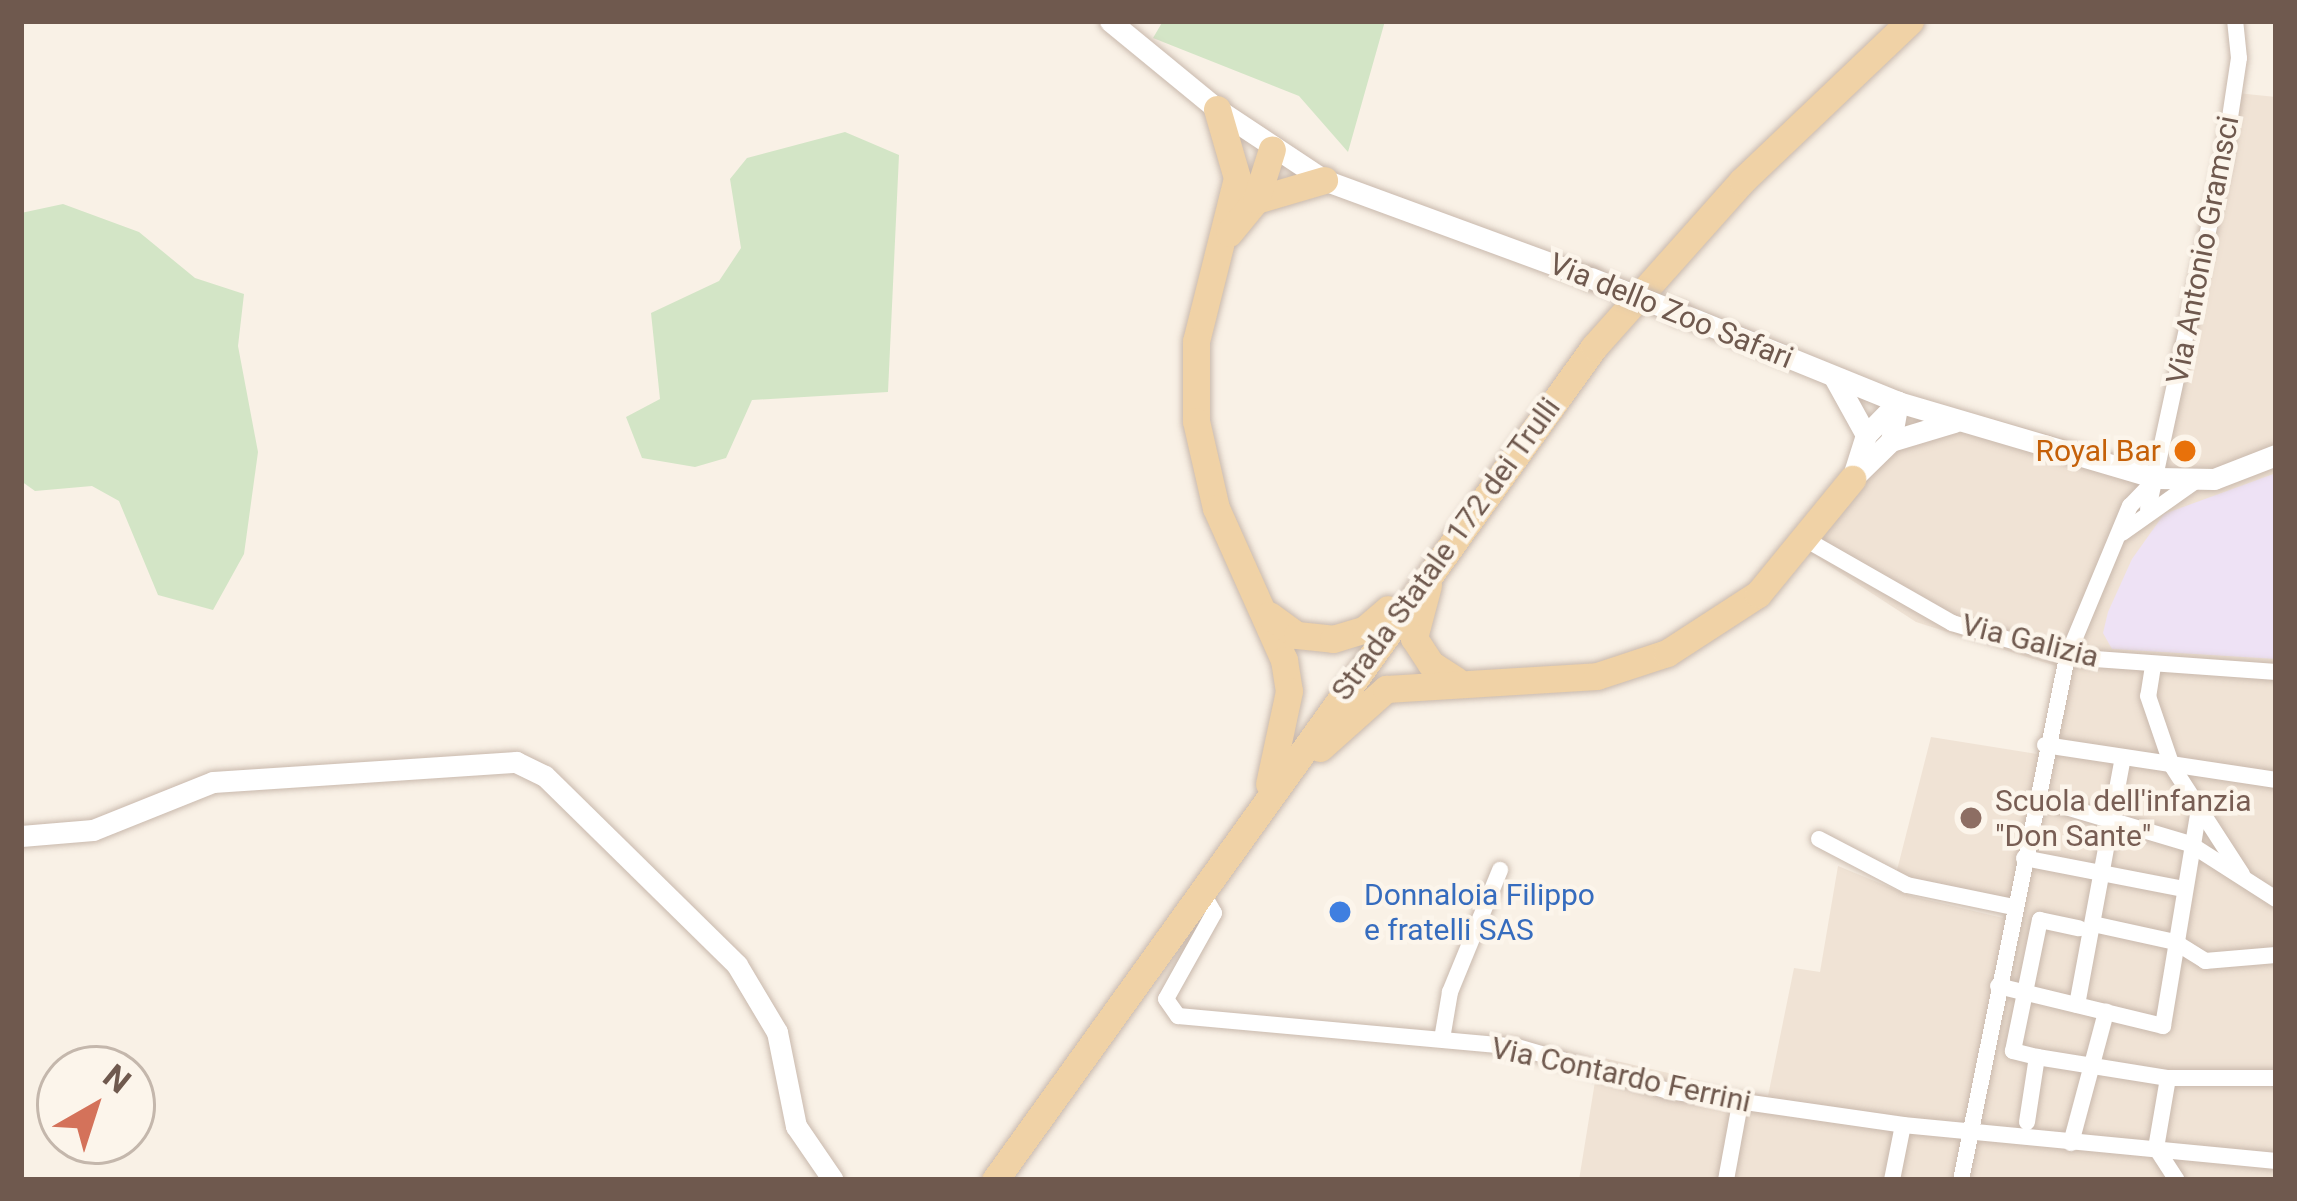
<!DOCTYPE html>
<html>
<head>
<meta charset="utf-8">
<style>
  body { margin:0 }
  #map { position:relative; width:2297px; height:1201px; overflow:hidden; background:#f9f1e6; font-family:Roboto,sans-serif }
  div>[style] { position:absolute }
  [style*='--x'] { left:calc(var(--x)*1px); top:calc(var(--y)*1px); width:calc(var(--w)*1px); rotate:calc(var(--a)*1deg) }
  .residential>* { inset:0; background:#f0e3d5 }
  .education>* { inset:0; background:#eee2f5 }
  .green>* { inset:0; background:#d3e5c6 }
  .roads { filter:drop-shadow(0 0 3px #c9b9ad) drop-shadow(0 0 3px #c9b9ad) }
  .minor>* { height:16px; margin:-8px; padding:0 8px; transform-origin:8px; border-radius:8px; background:#fff }
  .tertiary>* { height:21px; margin:-10.5px; padding:0 10.5px; transform-origin:10.5px; border-radius:10.5px; background:#fff }
  .primary>* { height:27px; margin:-13.5px; padding:0 13.5px; transform-origin:13.5px; border-radius:13.5px; background:#f0d2a6 }
  .bridges { filter:drop-shadow(0 0 3px #c9b9ad) drop-shadow(0 0 3px #c9b9ad) }
  .tertiary-bridge>* { height:21px; margin:-10.5px; padding:0 10.5px; transform-origin:10.5px; border-radius:10.5px; background:#fff }
  .dots>* { width:33px; height:33px; translate:-50% -50%; box-sizing:border-box; border:6px solid #fcf5eb; border-radius:50% }
  span { translate:-50% -50%; white-space:nowrap; text-align:center; line-height:1.15; -webkit-text-stroke:9px #fcf5eb; paint-order:stroke }
  .street-label { font-size:30px; color:#6f594e }
  .food-label { font-size:30px; color:#c56008 }
  .right { translate:-100% -50%; text-align:right }
  .education-label { font-size:30px; color:#785e54 }
  .left { translate:0 -50%; text-align:left }
  .shop-label { font-size:30px; color:#366cbe }
  .frame { position:absolute; inset:0; border:24px solid #6f594e; pointer-events:none }
  .north { position:absolute; left:36px; top:1045px; width:120px; height:120px; box-sizing:border-box; background:#fcf5eb; border:3px solid #c4b7ac; border-radius:50%; rotate:39deg; font-size:33px; font-weight:700; line-height:48px; text-align:center; color:#6f594e }
  .north::after { content:''; display:block; margin:auto; width:42px; height:54px; background:#d4725a; clip-path:polygon(50% 0,100% 100%,50% 72%,0 100%) }
</style>
</head>
<body>
<div id="map">
  <div class="residential">
    <i style="clip-path:polygon(2227px 92px,2276px 97px,2276px 1180px,1579px 1180px,1599px 1057px,1768px 1096px,1794px 968px,1820px 972px,1838px 866px,1911px 896px,2003px 918px,2009px 899px,1896px 874px,1931px 737px,2037px 754px,2059px 667px,1916px 622px,1793px 542px,1899px 393px,2161px 466px)"></i>
  </div>
  <div class="education">
    <i style="clip-path:polygon(2276px 473px,2276px 659px,2112px 649px,2103px 633px,2108px 612px,2132px 559px,2164px 514px)"></i>
  </div>
  <div class="green">
    <i style="clip-path:polygon(1163px 21px,1385px 21px,1348px 152px,1299px 96px,1153px 38px)"></i>
    <i style="clip-path:polygon(845px 132px,899px 155px,888px 392px,752px 400px,726px 458px,695px 467px,642px 458px,626px 417px,660px 399px,651px 313px,719px 281px,741px 248px,730px 179px,747px 158px)"></i>
    <i style="clip-path:polygon(63px 204px,139px 232px,195px 278px,244px 294px,238px 346px,258px 452px,244px 554px,213px 610px,158px 595px,119px 501px,92px 486px,35px 491px,21px 481px,21px 213px)"></i>
  </div>
  <div class="roads">
    <div class="minor">
      <i style="--x:2148;--y:509;--w:360;--a:-77.8"></i>
      <i style="--x:2224;--y:157;--w:100;--a:-81.4"></i>
      <i style="--x:2239;--y:58;--w:37;--a:-96"></i>
      <i style="--x:2122;--y:533;--w:88;--a:-35.3"></i>
      <i style="--x:1805;--y:539;--w:169;--a:29.7"></i>
      <i style="--x:1952;--y:623;--w:120;--a:16.5"></i>
      <i style="--x:2067;--y:657;--w:210;--a:4.1"></i>
      <i style="--x:2153;--y:666;--w:30;--a:99"></i>
      <i style="--x:2148;--y:696;--w:74;--a:71.1"></i>
      <i style="--x:2172;--y:766;--w:129;--a:57.1"></i>
      <i style="--x:2045;--y:745;--w:234;--a:8.6"></i>
      <i style="--x:2036;--y:798;--w:161;--a:16.6"></i>
      <i style="--x:2190;--y:844;--w:102;--a:32.6"></i>
      <i style="--x:1819;--y:839;--w:99;--a:27.6"></i>
      <i style="--x:1907;--y:885;--w:108;--a:11.7"></i>
      <i style="--x:2024;--y:858;--w:162;--a:11"></i>
      <i style="--x:1203;--y:894;--w:22;--a:60"></i>
      <i style="--x:1214;--y:913;--w:98;--a:119.2"></i>
      <i style="--x:1166;--y:999;--w:21;--a:55"></i>
      <i style="--x:1178;--y:1016;--w:340;--a:5.2"></i>
      <i style="--x:1517;--y:1047;--w:157;--a:16.2"></i>
      <i style="--x:1668;--y:1091;--w:237;--a:8.2"></i>
      <i style="--x:1903;--y:1125;--w:375;--a:5.5"></i>
      <i style="--x:2093;--y:924;--w:84;--a:12.4"></i>
      <i style="--x:2175;--y:942;--w:36;--a:32"></i>
      <i style="--x:2205;--y:961;--w:71;--a:-4.8"></i>
      <i style="--x:1998;--y:986;--w:170;--a:13.6"></i>
      <i style="--x:2163;--y:1026;--w:226;--a:-80.6"></i>
      <i style="--x:2077;--y:1005;--w:251;--a:-79.5"></i>
      <i style="--x:1442;--y:1039;--w:48;--a:-80.3"></i>
      <i style="--x:1450;--y:992;--w:132;--a:-67.7"></i>
      <i style="--x:2037;--y:1057;--w:25;--a:-166"></i>
      <i style="--x:2013;--y:1051;--w:134;--a:-78.4"></i>
      <i style="--x:2040;--y:920;--w:40;--a:12"></i>
      <i style="--x:2168;--y:1078;--w:108;--a:0"></i>
      <i style="--x:2027;--y:1122;--w:66;--a:-81.3"></i>
      <i style="--x:2037;--y:1057;--w:133;--a:9.1"></i>
      <i style="--x:2168;--y:1078;--w:71;--a:99.7"></i>
      <i style="--x:2156;--y:1148;--w:38;--a:57"></i>
      <i style="--x:2071;--y:1143;--w:136;--a:-75"></i>
      <i style="--x:1726;--y:1180;--w:77;--a:-79.6"></i>
      <i style="--x:1892;--y:1180;--w:56;--a:-78.7"></i>
      <i style="--x:1961;--y:1180;--w:534;--a:-78.54"></i>
      <i style="--x:2067;--y:657;--w:164;--a:-67.4"></i>
      <i style="--x:2130;--y:506;--w:39;--a:-46"></i>
    </div>
    <div class="tertiary">
      <i style="--x:1110;--y:21;--w:139;--a:39.4"></i>
      <i style="--x:1217;--y:109;--w:128;--a:33.6"></i>
      <i style="--x:1324;--y:180;--w:284;--a:20.2"></i>
      <i style="--x:1679;--y:313;--w:236;--a:22.1"></i>
      <i style="--x:1898;--y:402;--w:270;--a:16.4"></i>
      <i style="--x:2157;--y:478;--w:57;--a:1"></i>
      <i style="--x:2214;--y:479;--w:66;--a:-21.2"></i>
      <i style="--x:1835;--y:379;--w:64;--a:61"></i>
      <i style="--x:1891;--y:441;--w:66;--a:-16.8"></i>
      <i style="--x:1853;--y:476;--w:43;--a:-72.4"></i>
      <i style="--x:1866;--y:435;--w:46;--a:-45.9"></i>
      <i style="--x:1852;--y:479;--w:54;--a:-44.3"></i>
      <i style="--x:1891;--y:441;--w:40;--a:-80"></i>
      <i style="--x:21;--y:836;--w:72;--a:-4.8"></i>
      <i style="--x:93;--y:830;--w:129;--a:-21.8"></i>
      <i style="--x:213;--y:782;--w:304;--a:-3.8"></i>
      <i style="--x:516;--y:762;--w:32;--a:26"></i>
      <i style="--x:545;--y:776;--w:269;--a:44.5"></i>
      <i style="--x:737;--y:965;--w:78;--a:59.2"></i>
      <i style="--x:777;--y:1032;--w:96;--a:78.6"></i>
      <i style="--x:796;--y:1126;--w:65;--a:55.6"></i>
    </div>
    <div class="primary">
      <i style="--x:1217;--y:109;--w:72;--a:73.8"></i>
      <i style="--x:1237;--y:178;--w:168;--a:104.1"></i>
      <i style="--x:1196;--y:341;--w:80;--a:90"></i>
      <i style="--x:1196;--y:421;--w:89;--a:77.1"></i>
      <i style="--x:1216;--y:508;--w:167;--a:65.9"></i>
      <i style="--x:1284;--y:660;--w:31;--a:81"></i>
      <i style="--x:1289;--y:691;--w:95;--a:102.1"></i>
      <i style="--x:1256;--y:200;--w:71;--a:-16.4"></i>
      <i style="--x:1229;--y:233;--w:43;--a:-50.7"></i>
      <i style="--x:1256;--y:200;--w:53;--a:-72.6"></i>
      <i style="--x:1428;--y:585;--w:55;--a:104.8"></i>
      <i style="--x:1414;--y:638;--w:31;--a:57"></i>
      <i style="--x:1431;--y:664;--w:30;--a:33"></i>
      <i style="--x:1269;--y:615;--w:34;--a:36"></i>
      <i style="--x:1297;--y:635;--w:36;--a:6"></i>
      <i style="--x:1333;--y:639;--w:34;--a:-17"></i>
      <i style="--x:1365;--y:629;--w:30;--a:-41"></i>
      <i style="--x:1320;--y:748;--w:89;--a:-41.8"></i>
      <i style="--x:1386;--y:689;--w:211;--a:-3.5"></i>
      <i style="--x:1597;--y:676;--w:74;--a:-18.2"></i>
      <i style="--x:1667;--y:653;--w:108;--a:-33"></i>
      <i style="--x:1758;--y:594;--w:149;--a:-50.7"></i>
      <i style="--x:995;--y:1180;--w:1026;--a:-54.28"></i>
      <i style="--x:1594;--y:347;--w:222;--a:-48.3"></i>
      <i style="--x:1742;--y:181;--w:232;--a:-43.6"></i>
    </div>
  </div>
  <div class="bridges">
    <div class="tertiary-bridge">
      <i style="--x:1591;--y:278;--w:95;--a:21.7"></i>
    </div>
  </div>
  <div class="dots">
    <i style="left:2185px;top:451px;background:#e8710a"></i>
    <i style="left:1971px;top:818px;background:#8d6e63"></i>
    <i style="left:1340px;top:912px;background:#3f7fe0"></i>
  </div>
  <div class="street-label">
    <span style="left:2203px;top:250px;rotate:-79deg">Via Antonio Gramsci</span>
    <span style="left:1671px;top:311px;rotate:22deg">Via dello Zoo Safari</span>
    <span style="left:1446px;top:549px;rotate:-54deg">Strada Statale 172 dei Trulli</span>
    <span style="left:2030px;top:641px;rotate:14deg">Via Galizia</span>
    <span style="left:1621px;top:1075px;rotate:12deg">Via Contardo Ferrini</span>
  </div>
  <div class="food-label">
    <span class="right" style="left:2161px;top:451px">Royal Bar</span>
  </div>
  <div class="education-label">
    <span class="left" style="left:1995px;top:818px">Scuola dell'infanzia<br>"Don Sante"</span>
  </div>
  <div class="shop-label">
    <span class="left" style="left:1364px;top:912px">Donnaloia Filippo<br>e fratelli SAS</span>
  </div>
  <div class="frame"></div>
  <div class="north">N</div>
</div>
</body>
</html>
